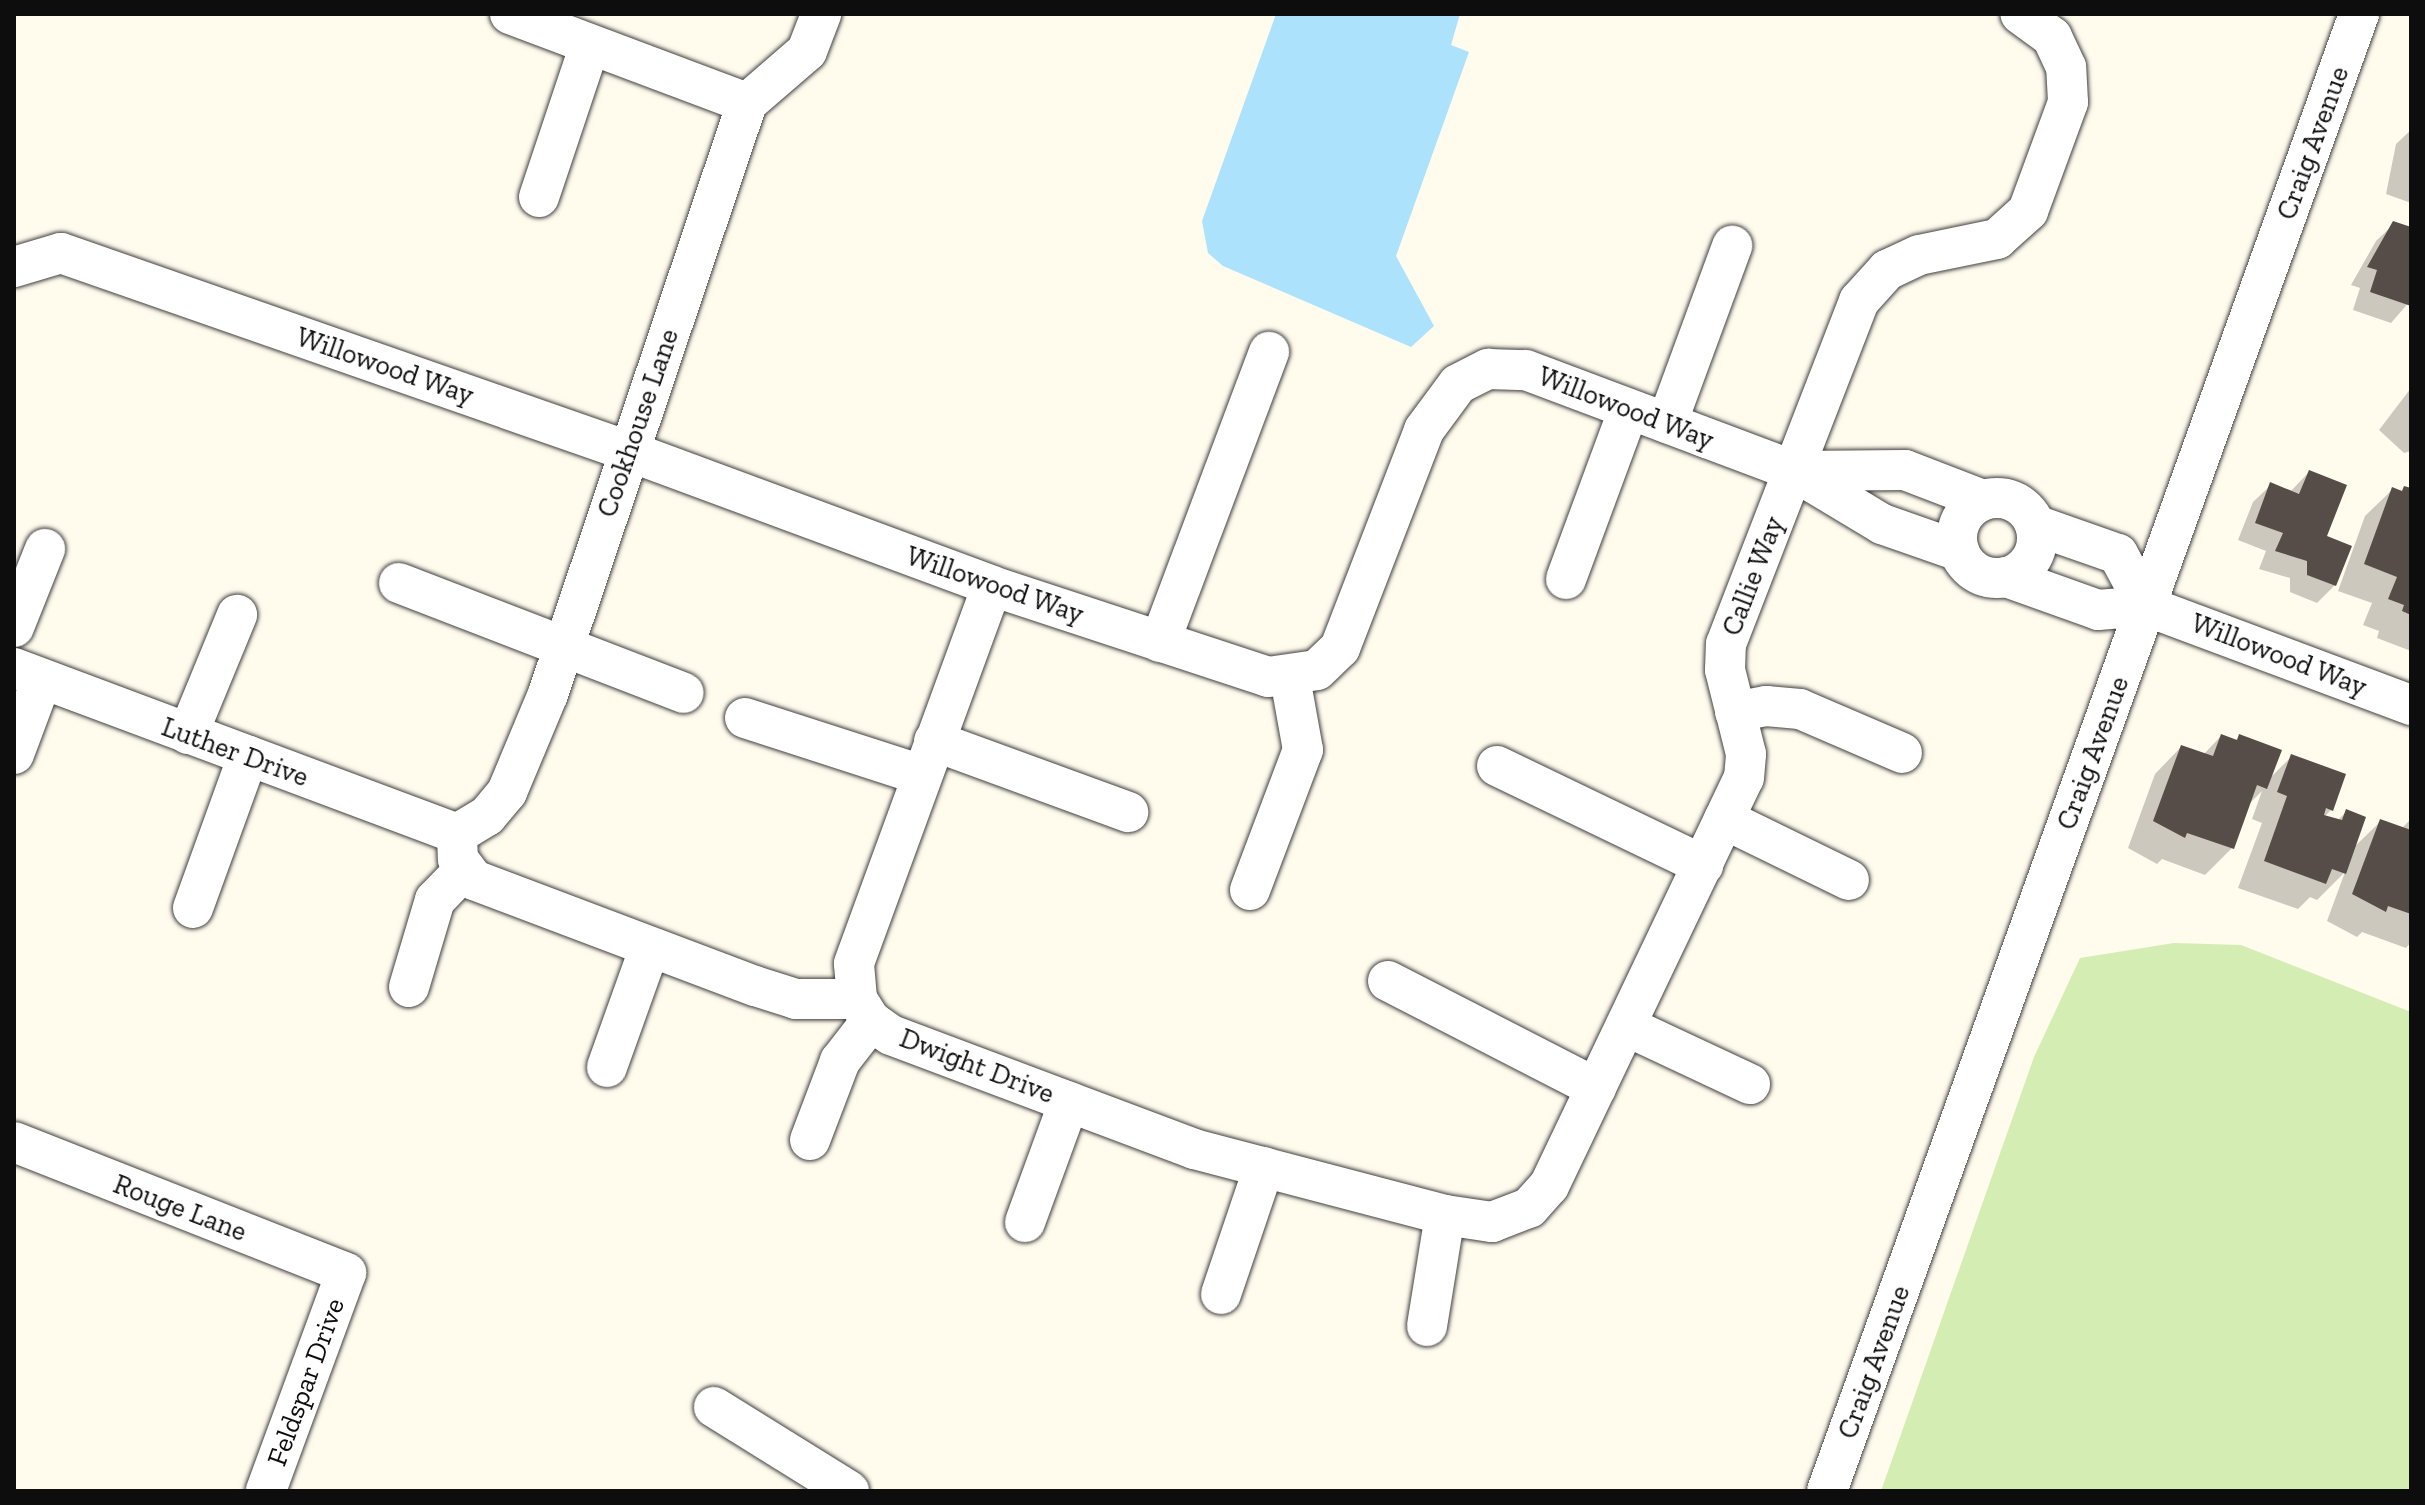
<!DOCTYPE html>
<html>
<head>
<meta charset="utf-8">
<style>
  body { margin:0 }
  #map { position:relative; width:2425px; height:1505px; overflow:hidden; background:#fffbed; font-family:"Zilla Slab",serif }
  div>[style] { position:absolute }
  [style*='--x'] { left:calc(var(--x)*1px); top:calc(var(--y)*1px); width:calc(var(--w)*1px); rotate:calc(var(--a)*1deg) }
  .green>* { inset:0; background:#d4edb3 }
  .water>* { inset:0; background:#ace2fc }
  .shadow>* { inset:0; background:#0003 }
  .building>* { inset:0; background:#574d48 }
  .roads { filter:drop-shadow(0 0 2px #404040) drop-shadow(0 0 2px #404040) }
  .minor>* { height:40px; margin:-20px; padding:0 20px; transform-origin:20px; border-radius:20px; background:#fff }
  .minor>.ring { margin:-20px; padding:0; box-sizing:content-box; background:none; border:40px solid #fff; border-radius:50% }
  span { translate:-50% -50%; white-space:nowrap; text-align:center; line-height:1.15; -webkit-text-stroke:8px #fff; paint-order:stroke }
  .street-label { font-size:28px; color:#0d0d0d }
  .frame { position:absolute; inset:0; border:16px solid #0d0d0d; pointer-events:none }
</style>
</head>
<body>
<div id="map">
  <div class="green">
    <i style="clip-path:polygon(2174px 943px,2241px 945px,2411px 1012px,2411px 1491px,1881px 1491px,2034px 1057px,2080px 958px)"></i>
  </div>
  <div class="water">
    <i style="clip-path:polygon(1276px 14px,1460px 14px,1451px 45px,1469px 52px,1396px 256px,1434px 326px,1411px 347px,1223px 266px,1208px 253px,1202px 221px)"></i>
  </div>
  <div class="shadow">
    <i style="clip-path:polygon(2411px 130px,2411px 203px,2386px 194px,2396px 144px)"></i>
    <i style="clip-path:polygon(2394px 224px,2411px 229px,2411px 300px,2391px 323px,2353px 310px,2360px 288px,2351px 285px,2376px 241px)"></i>
    <i style="clip-path:polygon(2411px 388px,2411px 451px,2404px 453px,2379px 430px)"></i>
    <i style="clip-path:polygon(2309px 472px,2335px 585px,2317px 603px,2290px 592px,2290px 578px,2259px 569px,2266px 551px,2238px 540px,2253px 502px,2271px 485px,2290px 492px)"></i>
    <i style="clip-path:polygon(2405px 488px,2411px 490px,2411px 651px,2377px 638px,2379px 631px,2363px 625px,2372px 603px,2338px 591px,2365px 516px,2392px 490px,2400px 493px)"></i>
    <i style="clip-path:polygon(2221px 736px,2235px 741px,2240px 736px,2269px 779px,2292px 756px,2331px 810px,2324px 817px,2337px 821px,2346px 812px,2352px 849px,2381px 821px,2401px 829px,2411px 819px,2411px 942px,2406px 948px,2362px 932px,2357px 937px,2327px 921px,2345px 872px,2317px 900px,2310px 897px,2298px 909px,2238px 888px,2262px 823px,2252px 819px,2262px 791px,2247px 806px,2232px 848px,2205px 875px,2162px 859px,2157px 864px,2128px 848px,2155px 774px,2181px 747px,2203px 755px)"></i>
  </div>
  <div class="building">
    <i style="clip-path:polygon(2393px 221px,2411px 227px,2411px 306px,2370px 292px,2377px 270px,2367px 267px)"></i>
    <i style="clip-path:polygon(2309px 470px,2347px 485px,2327px 536px,2352px 546px,2336px 586px,2307px 575px,2307px 561px,2275px 551px,2283px 533px,2255px 523px,2270px 482px,2299px 494px)"></i>
    <i style="clip-path:polygon(2404px 486px,2411px 488px,2411px 615px,2402px 611px,2404px 605px,2388px 599px,2397px 577px,2364px 564px,2392px 487px,2402px 491px)"></i>
    <i style="clip-path:polygon(2221px 734px,2237px 740px,2239px 734px,2282px 750px,2267px 789px,2257px 785px,2234px 849px,2187px 833px,2185px 838px,2153px 821px,2181px 745px,2213px 756px)"></i>
    <i style="clip-path:polygon(2291px 754px,2346px 774px,2333px 811px,2326px 808px,2324px 815px,2342px 820px,2346px 809px,2366px 817px,2346px 874px,2332px 869px,2326px 884px,2264px 861px,2287px 796px,2277px 792px)"></i>
    <i style="clip-path:polygon(2380px 819px,2411px 830px,2411px 914px,2388px 906px,2386px 912px,2352px 894px)"></i>
  </div>
  <div class="roads">
    <div class="minor">
      <i style="--x:510;--y:14;--w:253;--a:20.6"></i>
      <i style="--x:539;--y:197;--w:160;--a:-71.5"></i>
      <i style="--x:14;--y:267;--w:49;--a:-16.6"></i>
      <i style="--x:61;--y:253;--w:601;--a:19.25"></i>
      <i style="--x:628;--y:451;--w:388;--a:20.3"></i>
      <i style="--x:992;--y:586;--w:291;--a:18.2"></i>
      <i style="--x:1268;--y:677;--w:49;--a:-8.1"></i>
      <i style="--x:1317;--y:670;--w:32;--a:-44"></i>
      <i style="--x:1340;--y:648;--w:234;--a:-68.9"></i>
      <i style="--x:1424;--y:430;--w:57;--a:-53.5"></i>
      <i style="--x:1458;--y:384;--w:34;--a:-27"></i>
      <i style="--x:1488;--y:369;--w:38;--a:2"></i>
      <i style="--x:1526;--y:370;--w:286;--a:20.6"></i>
      <i style="--x:1794;--y:471;--w:103;--a:31.1"></i>
      <i style="--x:1882;--y:524;--w:82;--a:19.3"></i>
      <i style="--x:1667;--y:423;--w:189;--a:-69.8"></i>
      <i style="--x:1794;--y:471;--w:111;--a:-0.5"></i>
      <i style="--x:1905;--y:470;--w:84;--a:21"></i>
      <i class="ring" style="left:1957px;top:498px;width:40px;height:40px"></i>
      <i style="--x:2035;--y:525;--w:88;--a:19.3"></i>
      <i style="--x:2118;--y:554;--w:59;--a:61.7"></i>
      <i style="--x:2006;--y:577;--w:98;--a:19.7"></i>
      <i style="--x:2098;--y:610;--w:48;--a:-4.8"></i>
      <i style="--x:2146;--y:606;--w:283;--a:20.5"></i>
      <i style="--x:1566;--y:579;--w:181;--a:-69.7"></i>
      <i style="--x:399;--y:583;--w:305;--a:21.1"></i>
      <i style="--x:992;--y:586;--w:402;--a:110.1"></i>
      <i style="--x:854;--y:964;--w:35;--a:85"></i>
      <i style="--x:857;--y:999;--w:26;--a:58"></i>
      <i style="--x:871;--y:1021;--w:24;--a:35"></i>
      <i style="--x:891;--y:1035;--w:324;--a:20.6"></i>
      <i style="--x:1194;--y:1149;--w:260;--a:14.7"></i>
      <i style="--x:1445;--y:1215;--w:48;--a:8.5"></i>
      <i style="--x:1492;--y:1222;--w:40;--a:-21"></i>
      <i style="--x:1529;--y:1208;--w:30;--a:-48"></i>
      <i style="--x:1549;--y:1186;--w:452;--a:-64.5"></i>
      <i style="--x:1744;--y:778;--w:24;--a:-85"></i>
      <i style="--x:1746;--y:754;--w:87;--a:-104"></i>
      <i style="--x:1725;--y:670;--w:26;--a:-88"></i>
      <i style="--x:1726;--y:644;--w:368;--a:-68.8"></i>
      <i style="--x:1859;--y:301;--w:42;--a:-47.9"></i>
      <i style="--x:1887;--y:270;--w:35;--a:-25"></i>
      <i style="--x:1919;--y:255;--w:80;--a:-11.6"></i>
      <i style="--x:1997;--y:239;--w:42;--a:-42.1"></i>
      <i style="--x:2028;--y:211;--w:116;--a:-69.8"></i>
      <i style="--x:2068;--y:102;--w:35;--a:-93"></i>
      <i style="--x:2066;--y:67;--w:33;--a:-115"></i>
      <i style="--x:2052;--y:37;--w:39;--a:-144"></i>
      <i style="--x:14;--y:627;--w:84;--a:-68.3"></i>
      <i style="--x:1160;--y:642;--w:310;--a:-69.4"></i>
      <i style="--x:14;--y:668;--w:473;--a:20.5"></i>
      <i style="--x:1735;--y:712;--w:32;--a:-11"></i>
      <i style="--x:1766;--y:706;--w:34;--a:5"></i>
      <i style="--x:1800;--y:709;--w:111;--a:23.3"></i>
      <i style="--x:745;--y:718;--w:185;--a:17.9"></i>
      <i style="--x:188;--y:734;--w:129;--a:-67.6"></i>
      <i style="--x:934;--y:741;--w:207;--a:20.1"></i>
      <i style="--x:14;--y:754;--w:80;--a:-69.5"></i>
      <i style="--x:1497;--y:766;--w:229;--a:25.7"></i>
      <i style="--x:1724;--y:819;--w:139;--a:26"></i>
      <i style="--x:457;--y:834;--w:35;--a:-31"></i>
      <i style="--x:487;--y:816;--w:31;--a:-50"></i>
      <i style="--x:507;--y:792;--w:106;--a:-67.3"></i>
      <i style="--x:548;--y:694;--w:624;--a:-71.39"></i>
      <i style="--x:747;--y:103;--w:79;--a:-40.9"></i>
      <i style="--x:807;--y:51;--w:40;--a:-69"></i>
      <i style="--x:457;--y:834;--w:25;--a:88"></i>
      <i style="--x:458;--y:859;--w:26;--a:53"></i>
      <i style="--x:474;--y:880;--w:300;--a:20.7"></i>
      <i style="--x:755;--y:986;--w:43;--a:17.6"></i>
      <i style="--x:796;--y:999;--w:61;--a:0"></i>
      <i style="--x:1250;--y:890;--w:150;--a:-69.3"></i>
      <i style="--x:1303;--y:750;--w:73;--a:-100.2"></i>
      <i style="--x:193;--y:908;--w:162;--a:-70.1"></i>
      <i style="--x:1388;--y:981;--w:234;--a:27.2"></i>
      <i style="--x:409;--y:987;--w:91;--a:-73.4"></i>
      <i style="--x:435;--y:900;--w:43;--a:-45.9"></i>
      <i style="--x:1626;--y:1026;--w:137;--a:25.1"></i>
      <i style="--x:607;--y:1067;--w:127;--a:-70.3"></i>
      <i style="--x:810;--y:1140;--w:85;--a:-69.2"></i>
      <i style="--x:840;--y:1061;--w:51;--a:-52.2"></i>
      <i style="--x:14;--y:1142;--w:357;--a:21.5"></i>
      <i style="--x:346;--y:1273;--w:232;--a:110.2"></i>
      <i style="--x:1025;--y:1222;--w:128;--a:-69.9"></i>
      <i style="--x:1221;--y:1294;--w:134;--a:-71.3"></i>
      <i style="--x:1427;--y:1326;--w:112;--a:-80.8"></i>
      <i style="--x:714;--y:1407;--w:159;--a:31.9"></i>
      <i style="--x:1827;--y:1491;--w:1570;--a:-70.19"></i>
    </div>
  </div>
  <div class="street-label">
    <span style="left:2313px;top:143px;rotate:-70deg">Craig Avenue</span>
    <span style="left:385px;top:366px;rotate:19deg">Willowood Way</span>
    <span style="left:1626px;top:408px;rotate:21deg">Willowood Way</span>
    <span style="left:638px;top:423px;rotate:-71deg">Cookhouse Lane</span>
    <span style="left:1753px;top:576px;rotate:-69deg">Callie Way</span>
    <span style="left:995px;top:585px;rotate:19deg">Willowood Way</span>
    <span style="left:2279px;top:655px;rotate:21deg">Willowood Way</span>
    <span style="left:235px;top:752px;rotate:20deg">Luther Drive</span>
    <span style="left:2093px;top:753px;rotate:-70deg">Craig Avenue</span>
    <span style="left:977px;top:1066px;rotate:21deg">Dwight Drive</span>
    <span style="left:180px;top:1208px;rotate:21deg">Rouge Lane</span>
    <span style="left:1874px;top:1362px;rotate:-70deg">Craig Avenue</span>
    <span style="left:306px;top:1382px;rotate:-70deg">Feldspar Drive</span>
  </div>
  <div class="frame"></div>
</div>
</body>
</html>
